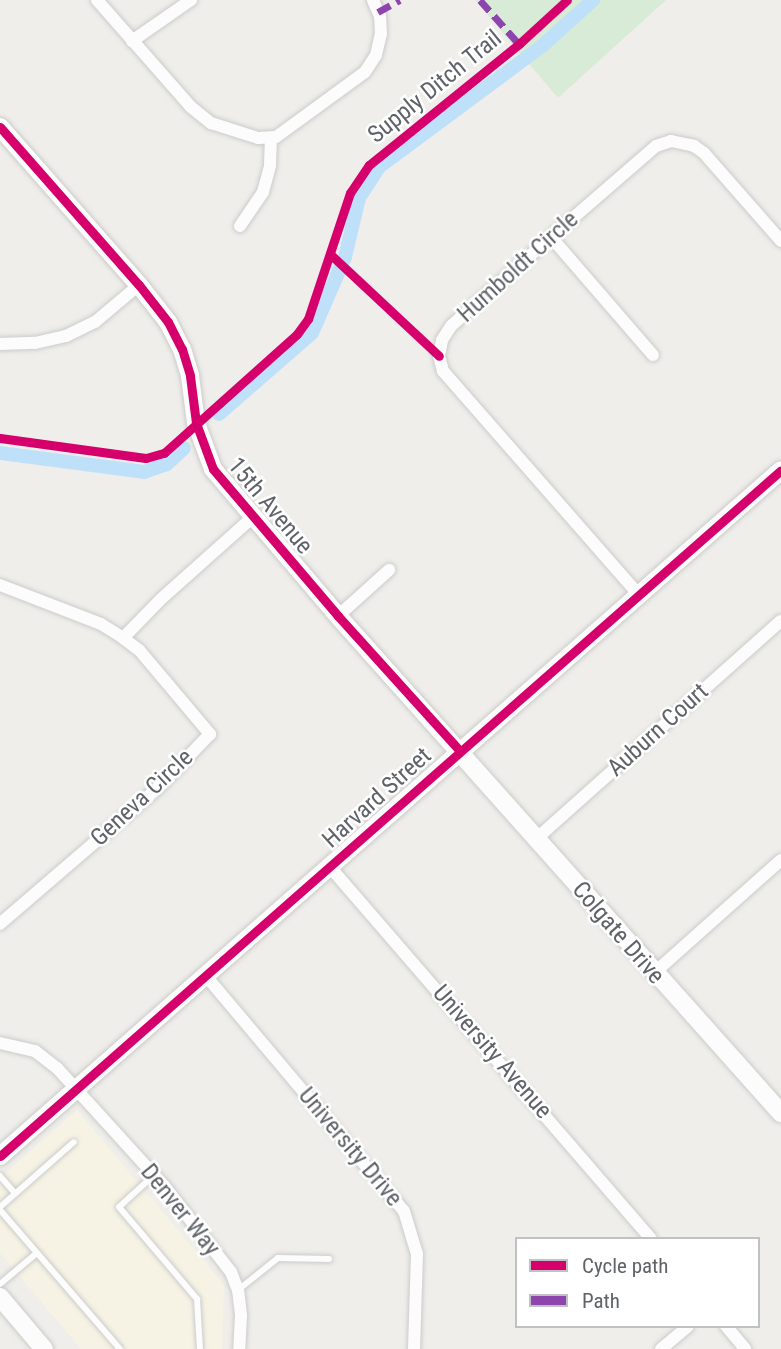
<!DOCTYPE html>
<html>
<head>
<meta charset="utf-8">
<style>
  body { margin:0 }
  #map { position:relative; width:781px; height:1349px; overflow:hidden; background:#efeeea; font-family:"Roboto Condensed",sans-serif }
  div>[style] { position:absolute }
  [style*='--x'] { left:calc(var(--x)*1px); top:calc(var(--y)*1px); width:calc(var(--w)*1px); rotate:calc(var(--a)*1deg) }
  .commercial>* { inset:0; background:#f7f3e4 }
  .green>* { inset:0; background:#d8ebd6 }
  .canal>* { height:14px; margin:-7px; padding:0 7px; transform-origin:7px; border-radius:7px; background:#bfe0f9 }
  .roads { filter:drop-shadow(0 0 2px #cbcccc) drop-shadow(0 0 2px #cbcccc) }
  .lane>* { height:6px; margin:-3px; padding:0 3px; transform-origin:3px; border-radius:3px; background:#fdfcfc }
  .street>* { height:12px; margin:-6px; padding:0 6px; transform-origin:6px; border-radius:6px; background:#fdfcfc }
  .secondary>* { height:18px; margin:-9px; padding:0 9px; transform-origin:9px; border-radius:9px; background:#fdfcfc }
  .quiet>* { height:7px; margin-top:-3.5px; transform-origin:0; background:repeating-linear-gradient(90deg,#8e44ad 0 14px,transparent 0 21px) }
  .cycleway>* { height:9px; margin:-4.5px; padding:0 4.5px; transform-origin:4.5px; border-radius:4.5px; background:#d6006c }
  span { translate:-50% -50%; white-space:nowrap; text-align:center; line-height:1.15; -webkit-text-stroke:5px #fff; paint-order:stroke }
  .street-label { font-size:24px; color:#5f6368 }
  .legend { position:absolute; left:515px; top:1237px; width:245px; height:91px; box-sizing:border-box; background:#fff; border:2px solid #bfc1c3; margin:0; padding:9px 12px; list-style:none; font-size:21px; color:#5f6368 }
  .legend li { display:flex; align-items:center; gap:14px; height:35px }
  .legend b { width:35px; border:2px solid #bfc1c3 }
</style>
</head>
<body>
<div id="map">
  <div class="commercial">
    <i style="clip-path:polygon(77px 1110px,224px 1285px,222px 1349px,81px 1349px,0 1253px,0 1178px)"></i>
  </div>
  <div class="green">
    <i style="clip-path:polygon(475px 0,666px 0,558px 98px)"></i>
  </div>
  <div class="canal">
    <i style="--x:219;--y:414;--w:123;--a:-41.1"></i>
    <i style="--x:312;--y:333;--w:83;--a:-66.5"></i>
    <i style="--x:345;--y:257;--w:61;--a:-76.7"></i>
    <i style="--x:359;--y:198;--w:37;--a:-57"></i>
    <i style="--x:379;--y:167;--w:203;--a:-36.6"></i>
    <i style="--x:542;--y:46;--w:69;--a:-42"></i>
    <i style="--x:0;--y:453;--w:145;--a:7.5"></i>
    <i style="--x:144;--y:472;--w:24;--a:-19"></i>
    <i style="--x:167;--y:464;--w:23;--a:-43"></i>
  </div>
  <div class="roads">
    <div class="lane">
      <i style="--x:154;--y:1175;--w:47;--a:137.6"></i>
      <i style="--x:119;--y:1207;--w:121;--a:49.7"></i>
      <i style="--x:197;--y:1299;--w:50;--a:86.6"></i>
      <i style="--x:0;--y:1176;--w:23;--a:49"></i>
      <i style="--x:0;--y:1207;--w:98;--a:-41.3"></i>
      <i style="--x:0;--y:1210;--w:184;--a:49.2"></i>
      <i style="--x:0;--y:1284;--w:48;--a:-40"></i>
      <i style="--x:238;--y:1290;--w:51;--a:-38.7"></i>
      <i style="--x:278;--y:1258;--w:51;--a:1.1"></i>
    </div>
    <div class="street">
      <i style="--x:97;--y:0;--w:142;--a:48.7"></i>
      <i style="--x:191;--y:107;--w:26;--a:39"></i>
      <i style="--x:211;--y:123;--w:49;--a:17.7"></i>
      <i style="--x:258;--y:138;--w:18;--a:-3"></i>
      <i style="--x:276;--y:137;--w:110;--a:-36.1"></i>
      <i style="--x:365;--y:72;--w:20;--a:-57"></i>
      <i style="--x:376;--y:55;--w:22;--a:-77"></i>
      <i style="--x:381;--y:34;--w:18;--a:-93"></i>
      <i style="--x:380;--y:16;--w:17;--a:-114"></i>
      <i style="--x:132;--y:41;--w:72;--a:-34.8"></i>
      <i style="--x:240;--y:226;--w:41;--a:-55.9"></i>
      <i style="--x:263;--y:192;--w:28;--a:-75"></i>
      <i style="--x:270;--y:165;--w:27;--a:-88"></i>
      <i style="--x:551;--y:237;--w:156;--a:49.2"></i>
      <i style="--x:0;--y:344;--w:35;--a:-2"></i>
      <i style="--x:35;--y:343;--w:32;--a:-13"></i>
      <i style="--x:66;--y:336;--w:32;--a:-26"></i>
      <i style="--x:95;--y:322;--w:57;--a:-40.1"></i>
      <i style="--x:0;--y:585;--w:108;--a:21.1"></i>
      <i style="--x:101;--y:624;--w:26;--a:32"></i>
      <i style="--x:123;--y:638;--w:21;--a:37"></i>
      <i style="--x:140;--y:651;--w:109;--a:49.9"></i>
      <i style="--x:210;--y:734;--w:74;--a:133.9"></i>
      <i style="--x:159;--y:787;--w:210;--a:139.3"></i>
      <i style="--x:639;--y:595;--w:298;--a:-131.2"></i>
      <i style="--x:443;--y:371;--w:16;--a:-105"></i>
      <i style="--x:439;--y:356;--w:16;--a:-79"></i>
      <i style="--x:442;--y:340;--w:17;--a:-57"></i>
      <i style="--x:451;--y:326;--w:134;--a:-41.7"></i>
      <i style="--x:551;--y:237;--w:139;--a:-40.9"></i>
      <i style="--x:656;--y:146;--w:16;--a:-18"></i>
      <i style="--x:671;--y:141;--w:24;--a:12"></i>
      <i style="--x:694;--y:146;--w:12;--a:35"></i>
      <i style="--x:704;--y:153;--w:117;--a:48.8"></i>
      <i style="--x:338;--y:616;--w:69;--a:-42"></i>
      <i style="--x:123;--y:638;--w:54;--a:-45.7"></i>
      <i style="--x:161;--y:599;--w:122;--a:-41.7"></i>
      <i style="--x:536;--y:839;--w:328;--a:-41.7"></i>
      <i style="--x:330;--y:867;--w:491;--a:49.2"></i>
      <i style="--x:654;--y:973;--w:170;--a:-41.7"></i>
      <i style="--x:206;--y:976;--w:307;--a:49.9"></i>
      <i style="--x:404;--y:1211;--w:45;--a:73.2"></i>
      <i style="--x:417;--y:1254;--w:95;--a:91.8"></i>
      <i style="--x:0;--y:1043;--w:36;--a:13"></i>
      <i style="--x:35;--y:1051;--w:28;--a:38"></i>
      <i style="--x:57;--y:1068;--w:159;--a:47.8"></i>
      <i style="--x:164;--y:1186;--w:109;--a:52.1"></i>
      <i style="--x:231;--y:1272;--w:19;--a:69"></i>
      <i style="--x:238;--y:1290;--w:26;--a:83"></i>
      <i style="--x:241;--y:1316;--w:33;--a:93"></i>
      <i style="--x:726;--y:1326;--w:30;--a:50"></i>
      <i style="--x:661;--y:1349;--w:35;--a:-40"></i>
    </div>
    <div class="secondary">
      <i style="--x:0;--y:127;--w:210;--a:48.7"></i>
      <i style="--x:139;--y:285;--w:47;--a:51.9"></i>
      <i style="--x:168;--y:322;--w:30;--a:63"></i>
      <i style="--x:182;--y:349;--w:28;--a:73"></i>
      <i style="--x:190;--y:376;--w:47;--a:82.7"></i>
      <i style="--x:196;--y:423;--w:49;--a:69.7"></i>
      <i style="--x:213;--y:469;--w:193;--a:49.6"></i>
      <i style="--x:338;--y:616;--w:666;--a:48.29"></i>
      <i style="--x:0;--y:1156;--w:1039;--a:-41.29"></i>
      <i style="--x:0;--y:1297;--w:68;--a:49.8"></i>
    </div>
  </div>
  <div class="quiet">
    <i style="--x:480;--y:0;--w:59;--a:48.4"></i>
    <i style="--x:378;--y:12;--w:25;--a:-29"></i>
  </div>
  <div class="cycleway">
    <i style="--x:0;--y:127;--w:210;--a:48.7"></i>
    <i style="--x:139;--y:285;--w:47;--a:51.9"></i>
    <i style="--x:168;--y:322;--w:30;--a:63"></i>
    <i style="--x:182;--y:349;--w:28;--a:73"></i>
    <i style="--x:190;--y:376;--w:47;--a:82.7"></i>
    <i style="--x:196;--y:423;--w:49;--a:69.7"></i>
    <i style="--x:213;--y:469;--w:193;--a:49.6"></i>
    <i style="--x:338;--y:616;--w:181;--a:47.9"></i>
    <i style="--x:330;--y:254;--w:149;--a:43.1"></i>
    <i style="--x:0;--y:438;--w:147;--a:7.8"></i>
    <i style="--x:146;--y:458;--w:19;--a:-16"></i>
    <i style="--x:164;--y:453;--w:178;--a:-41.8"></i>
    <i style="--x:297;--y:334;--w:19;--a:-54"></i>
    <i style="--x:308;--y:319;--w:133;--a:-71.6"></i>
    <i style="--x:350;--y:193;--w:34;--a:-56"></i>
    <i style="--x:369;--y:165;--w:193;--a:-38.9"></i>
    <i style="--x:519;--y:44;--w:65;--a:-42.5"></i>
    <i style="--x:0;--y:1156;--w:1039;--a:-41.29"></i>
  </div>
  <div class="street-label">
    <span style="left:435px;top:87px;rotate:-39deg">Supply Ditch Trail</span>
    <span style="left:518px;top:267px;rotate:-42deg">Humboldt Circle</span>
    <span style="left:270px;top:506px;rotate:50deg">15th Avenue</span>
    <span style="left:658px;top:730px;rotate:-42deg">Auburn Court</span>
    <span style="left:142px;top:798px;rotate:-43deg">Geneva Circle</span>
    <span style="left:377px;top:798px;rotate:-42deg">Harvard Street</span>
    <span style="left:618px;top:933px;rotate:49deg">Colgate Drive</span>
    <span style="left:492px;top:1052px;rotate:49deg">University Avenue</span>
    <span style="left:350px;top:1147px;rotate:50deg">University Drive</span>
    <span style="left:180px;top:1210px;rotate:51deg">Denver Way</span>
  </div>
  <ul class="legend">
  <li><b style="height:9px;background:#d6006c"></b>Cycle path</li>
  <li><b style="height:9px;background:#8e44ad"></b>Path</li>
  </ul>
</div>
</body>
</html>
